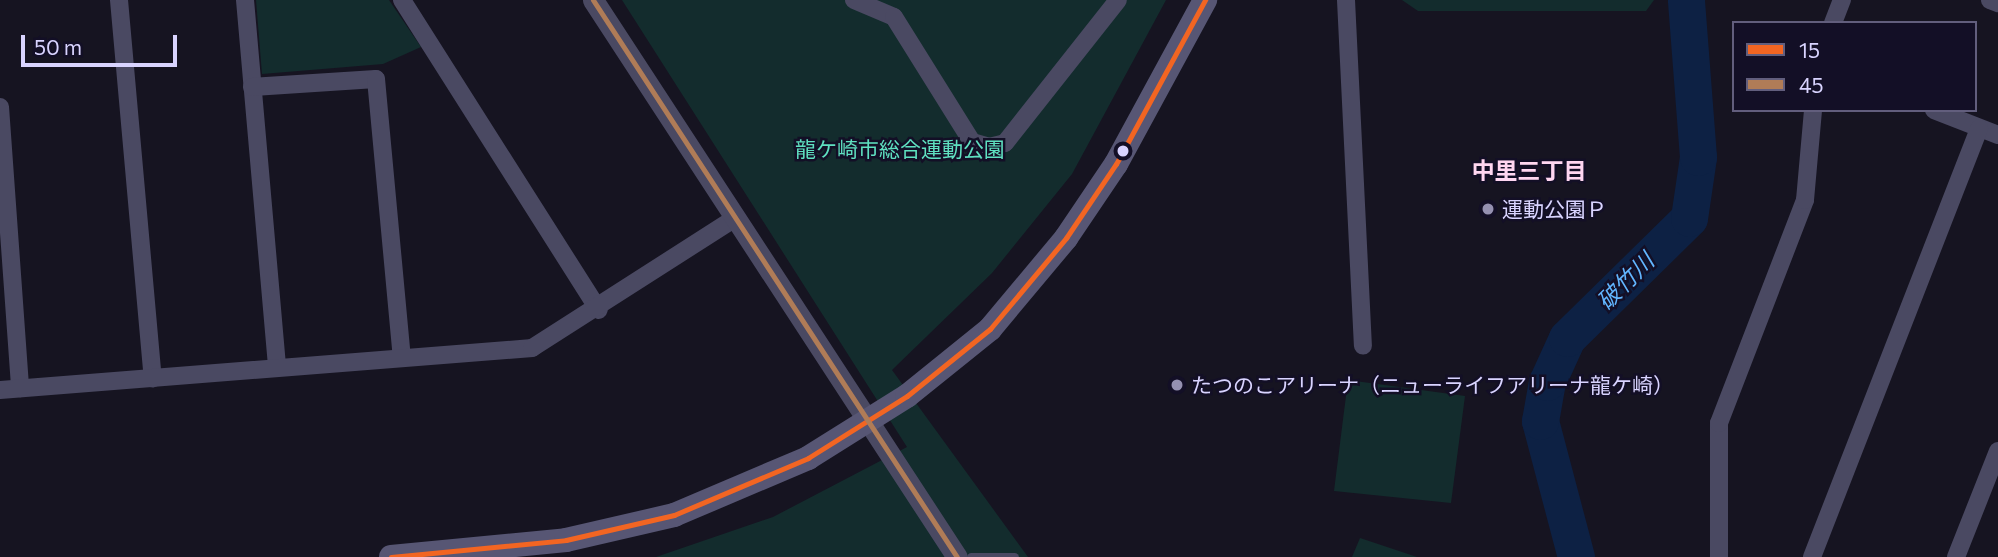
<!DOCTYPE html>
<html>
<head>
<meta charset="utf-8">
<style>
  body { margin:0 }
  #map { position:relative; width:1998px; height:557px; overflow:hidden; background:#161421; font-family:Commissioner,"Noto Sans JP",sans-serif }
  div>[style] { position:absolute }
  [style*='--x'] { left:calc(var(--x)*1px); top:calc(var(--y)*1px); width:calc(var(--w)*1px); rotate:calc(var(--a)*1deg) }
  .green>* { inset:0; background:#132c2d }
  .river>* { height:37px; margin:-18.5px; padding:0 18.5px; transform-origin:18.5px; border-radius:18.5px; background:#0d2144 }
  .service>* { height:9px; margin:-4.5px; padding:0 4.5px; transform-origin:4.5px; border-radius:4.5px; background:#4a4962 }
  .minor>* { height:18px; margin:-9px; padding:0 9px; transform-origin:9px; border-radius:9px; background:#4a4962 }
  .tertiary>* { height:21px; margin:-10.5px; padding:0 10.5px; transform-origin:10.5px; border-radius:10.5px; background:#4a4962 }
  .secondary>* { height:24px; margin:-12px; padding:0 12px; transform-origin:12px; border-radius:12px; background:#575674 }
  .bus-1>* { height:5px; margin:-2.5px; padding:0 2.5px; transform-origin:2.5px; border-radius:2.5px; background:#f26522 }
  .bus-2>* { height:5px; margin:-2.5px; padding:0 2.5px; transform-origin:2.5px; border-radius:2.5px; background:#b07c57 }
  .dots>* { width:19px; height:19px; translate:-50% -50%; box-sizing:border-box; border:4px solid #130f26; border-radius:50% }
  span { translate:-50% -50%; white-space:nowrap; text-align:center; line-height:1.15; -webkit-text-stroke:5px #130f26; paint-order:stroke }
  .park-label { font-size:21px; color:#5fe0c0 }
  .poi-label { font-size:21px; color:#d9d4ff }
  .left { translate:0 -50%; text-align:left }
  .neighbourhood-label { font-size:23px; color:#ffd6f0; font-weight:700 }
  .water-label { font-size:23px; color:#62b6ff; font-style:italic }
  .legend { position:absolute; left:1732px; top:21px; width:245px; height:91px; box-sizing:border-box; background:#130f26; border:2px solid #625e7d; margin:0; padding:9px 12px; list-style:none; font-size:21px; color:#d9d4ff }
  .legend li { display:flex; align-items:center; gap:14px; height:35px }
  .legend b { width:35px; border:2px solid #625e7d }
  .scale { position:absolute; left:21px; top:35px; width:156px; height:32px; box-sizing:border-box; border:4px solid #d9d4ff; border-top:0; padding-left:9px; font-size:21px; line-height:24px; white-space:nowrap; color:#d9d4ff; -webkit-text-stroke:5px #130f26; paint-order:stroke }
</style>
</head>
<body>
<div id="map">
  <div class="green">
    <i style="clip-path:polygon(256px 0,389px 0,421px 47px,383px 64px,262px 74px)"></i>
    <i style="clip-path:polygon(622px 0,1166px 0,1072px 174px,992px 273px,892px 370px,1028px 557px,656px 557px,773px 517px,907px 447px)"></i>
    <i style="clip-path:polygon(1402px 0,1654px 0,1646px 11px,1418px 11px)"></i>
    <i style="clip-path:polygon(1348px 380px,1465px 396px,1451px 503px,1334px 491px)"></i>
    <i style="clip-path:polygon(1360px 538px,1417px 557px,1352px 557px)"></i>
  </div>
  <div class="river">
    <i style="--x:1576;--y:557;--w:141;--a:-104.8"></i>
    <i style="--x:1540;--y:421;--w:40;--a:-80"></i>
    <i style="--x:1547;--y:382;--w:48;--a:-65.6"></i>
    <i style="--x:1567;--y:338;--w:171;--a:-44.5"></i>
    <i style="--x:1689;--y:218;--w:62;--a:-81.6"></i>
    <i style="--x:1698;--y:157;--w:157;--a:-94.4"></i>
  </div>
  <div class="service">
    <i style="--x:971;--y:557;--w:43;--a:0"></i>
  </div>
  <div class="minor">
    <i style="--x:119;--y:0;--w:380;--a:84.9"></i>
    <i style="--x:245;--y:0;--w:369;--a:85"></i>
    <i style="--x:402;--y:0;--w:367;--a:57.6"></i>
    <i style="--x:854;--y:0;--w:43;--a:23"></i>
    <i style="--x:894;--y:17;--w:147;--a:58"></i>
    <i style="--x:972;--y:142;--w:18;--a:16"></i>
    <i style="--x:989;--y:147;--w:16;--a:-14"></i>
    <i style="--x:1005;--y:143;--w:182;--a:-51.7"></i>
    <i style="--x:1346;--y:0;--w:346;--a:87.2"></i>
    <i style="--x:1990;--y:0;--w:9;--a:21"></i>
    <i style="--x:1833;--y:23;--w:25;--a:-69"></i>
    <i style="--x:252;--y:87;--w:124;--a:-3.7"></i>
    <i style="--x:376;--y:79;--w:280;--a:84.7"></i>
    <i style="--x:0;--y:107;--w:282;--a:85.9"></i>
    <i style="--x:1934;--y:110;--w:69;--a:21.3"></i>
    <i style="--x:0;--y:390;--w:534;--a:-4.51"></i>
    <i style="--x:532;--y:348;--w:241;--a:-32.6"></i>
    <i style="--x:1719;--y:557;--w:134;--a:-90"></i>
    <i style="--x:1719;--y:423;--w:239;--a:-68.9"></i>
    <i style="--x:1805;--y:200;--w:90;--a:-84.9"></i>
    <i style="--x:1812;--y:557;--w:460;--a:-68.7"></i>
    <i style="--x:1956;--y:557;--w:114;--a:-68.4"></i>
  </div>
  <div class="tertiary">
    <i style="--x:593;--y:0;--w:665;--a:56.84"></i>
  </div>
  <div class="secondary">
    <i style="--x:391;--y:557;--w:176;--a:-5.5"></i>
    <i style="--x:566;--y:540;--w:111;--a:-13"></i>
    <i style="--x:674;--y:515;--w:146;--a:-23"></i>
    <i style="--x:808;--y:458;--w:117;--a:-32.1"></i>
    <i style="--x:907;--y:396;--w:107;--a:-38.9"></i>
    <i style="--x:990;--y:329;--w:119;--a:-50.1"></i>
    <i style="--x:1066;--y:238;--w:89;--a:-56"></i>
    <i style="--x:1116;--y:164;--w:187;--a:-61.5"></i>
  </div>
  <div class="bus-1">
    <i style="--x:391;--y:557;--w:176;--a:-5.5"></i>
    <i style="--x:566;--y:540;--w:111;--a:-13"></i>
    <i style="--x:674;--y:515;--w:146;--a:-23"></i>
    <i style="--x:808;--y:458;--w:117;--a:-32.1"></i>
    <i style="--x:907;--y:396;--w:107;--a:-38.9"></i>
    <i style="--x:990;--y:329;--w:119;--a:-50.1"></i>
    <i style="--x:1066;--y:238;--w:89;--a:-56"></i>
    <i style="--x:1116;--y:164;--w:187;--a:-61.5"></i>
  </div>
  <div class="bus-2">
    <i style="--x:593;--y:0;--w:665;--a:56.84"></i>
  </div>
  <div class="dots">
    <i style="left:1123px;top:151px;background:#d9d4ff"></i>
    <i style="left:1488px;top:209px;background:#9591b1"></i>
    <i style="left:1177px;top:385px;background:#9591b1"></i>
  </div>
  <div class="park-label">
    <span style="left:900px;top:149px">龍ケ崎市総合運動公園</span>
  </div>
  <div class="poi-label">
    <span class="left" style="left:1502px;top:209px">運動公園Ｐ</span>
    <span class="left" style="left:1191px;top:385px">たつのこアリーナ（ニューライフアリーナ龍ケ崎）</span>
  </div>
  <div class="neighbourhood-label">
    <span style="left:1529px;top:170px">中里三丁目</span>
  </div>
  <div class="water-label">
    <span style="left:1625px;top:281px;rotate:-45deg">破竹川</span>
  </div>
  <ul class="legend">
  <li><b style="height:9px;background:#f26522"></b>15</li>
  <li><b style="height:9px;background:#b07c57"></b>45</li>
  </ul>
  <div class="scale">50 m</div>
</div>
</body>
</html>
